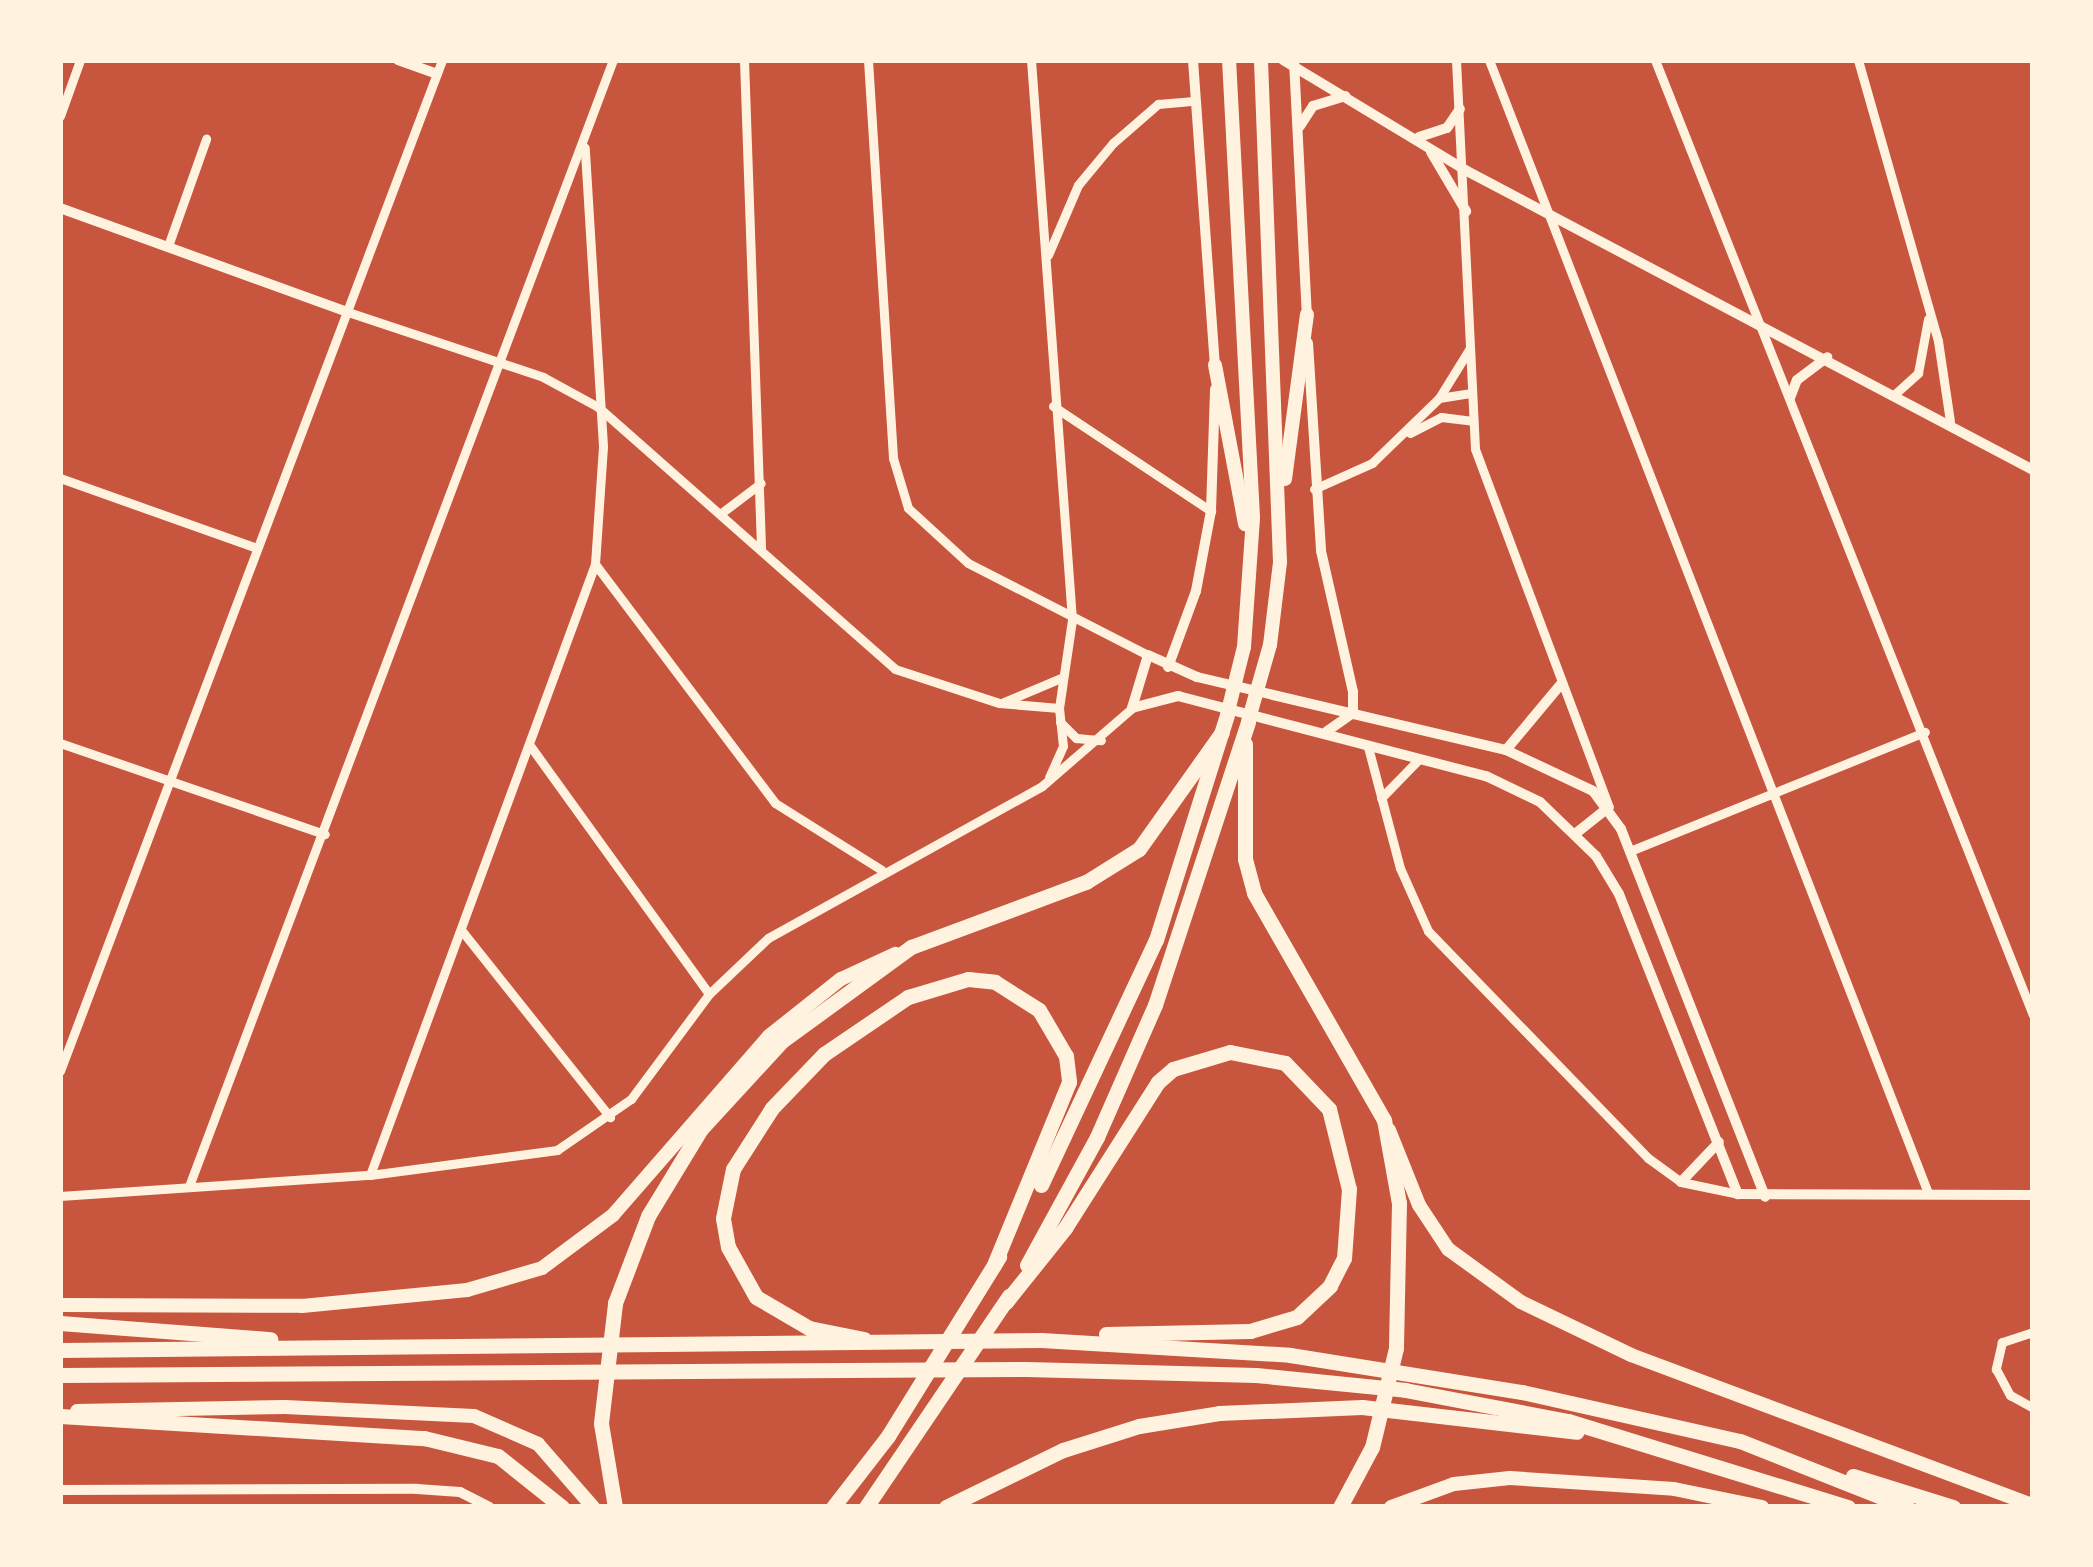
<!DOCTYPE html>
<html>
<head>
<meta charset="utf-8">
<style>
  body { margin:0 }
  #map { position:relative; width:2093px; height:1567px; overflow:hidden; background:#c8553d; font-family:Rubik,sans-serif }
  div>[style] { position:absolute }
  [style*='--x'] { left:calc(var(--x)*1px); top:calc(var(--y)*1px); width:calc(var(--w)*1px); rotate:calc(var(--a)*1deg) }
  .minor>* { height:9px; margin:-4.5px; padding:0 4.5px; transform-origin:4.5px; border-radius:4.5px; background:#fff3e0 }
  .tertiary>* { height:10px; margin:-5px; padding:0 5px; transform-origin:5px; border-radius:5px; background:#fff3e0 }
  .trunk>* { height:14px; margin:-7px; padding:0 7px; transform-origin:7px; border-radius:7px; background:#fff3e0 }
  .motorway>* { height:15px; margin:-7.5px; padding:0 7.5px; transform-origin:7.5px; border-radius:7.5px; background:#fff3e0 }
  span { translate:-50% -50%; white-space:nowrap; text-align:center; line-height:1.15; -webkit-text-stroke:12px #fff3e0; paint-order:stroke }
  .frame { position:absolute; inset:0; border:63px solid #fff3e0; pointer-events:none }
</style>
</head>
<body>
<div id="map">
  <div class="minor">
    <i style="--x:744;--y:60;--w:490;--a:88"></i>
    <i style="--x:868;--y:60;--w:399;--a:86.4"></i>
    <i style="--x:893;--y:458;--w:52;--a:73.3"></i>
    <i style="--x:908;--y:508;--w:81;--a:42.5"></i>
    <i style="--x:968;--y:563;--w:202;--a:27.1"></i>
    <i style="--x:1031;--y:60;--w:561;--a:85.81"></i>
    <i style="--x:1072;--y:620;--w:89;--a:98.4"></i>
    <i style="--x:1059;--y:708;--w:38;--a:84"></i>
    <i style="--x:1063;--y:746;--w:34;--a:114"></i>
    <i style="--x:1456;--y:60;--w:389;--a:87.2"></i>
    <i style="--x:1475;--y:449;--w:382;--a:69.5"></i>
    <i style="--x:1489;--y:60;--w:1215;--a:68.82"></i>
    <i style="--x:1655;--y:60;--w:1027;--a:68.41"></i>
    <i style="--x:1858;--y:60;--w:292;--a:74.1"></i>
    <i style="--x:1938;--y:341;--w:81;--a:81.5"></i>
    <i style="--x:60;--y:116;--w:59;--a:-70.3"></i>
    <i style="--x:168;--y:246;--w:114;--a:-70.4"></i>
    <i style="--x:1048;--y:255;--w:76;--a:-66.8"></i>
    <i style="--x:1078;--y:185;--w:55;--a:-50.2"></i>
    <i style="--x:1113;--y:143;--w:60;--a:-40.9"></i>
    <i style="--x:1158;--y:104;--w:36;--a:-5"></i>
    <i style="--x:348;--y:312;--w:206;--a:18.4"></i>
    <i style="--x:543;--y:377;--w:63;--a:28.6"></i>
    <i style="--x:598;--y:407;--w:396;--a:41.4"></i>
    <i style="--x:895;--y:669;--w:109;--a:18.1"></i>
    <i style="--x:999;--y:703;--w:60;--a:4.8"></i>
    <i style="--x:1896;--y:393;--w:30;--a:-42"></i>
    <i style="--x:1918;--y:373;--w:55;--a:-79.5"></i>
    <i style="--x:1439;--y:398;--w:59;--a:-58.2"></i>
    <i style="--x:1053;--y:406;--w:190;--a:33.6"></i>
    <i style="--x:1410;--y:433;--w:35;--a:-27"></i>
    <i style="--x:1441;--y:417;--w:32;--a:7"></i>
    <i style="--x:60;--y:478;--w:206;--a:19.6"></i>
    <i style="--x:1314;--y:489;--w:64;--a:-24.1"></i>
    <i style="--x:1372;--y:463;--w:93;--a:-44.1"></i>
    <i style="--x:1439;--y:398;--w:33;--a:-9"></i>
    <i style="--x:720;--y:514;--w:51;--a:-37.1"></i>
    <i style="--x:595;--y:564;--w:299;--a:53"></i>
    <i style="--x:775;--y:803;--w:126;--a:32.1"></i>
    <i style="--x:1004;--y:702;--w:62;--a:-22.8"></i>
    <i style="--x:1060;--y:722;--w:23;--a:45"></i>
    <i style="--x:1076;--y:738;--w:25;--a:5"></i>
    <i style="--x:60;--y:743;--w:280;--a:19"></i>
    <i style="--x:531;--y:747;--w:304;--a:54.2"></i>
    <i style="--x:1368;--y:747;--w:125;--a:75.2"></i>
    <i style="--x:1400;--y:868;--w:69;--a:66"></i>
    <i style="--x:1428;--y:931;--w:316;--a:45.9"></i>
    <i style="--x:1648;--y:1158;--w:41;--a:36"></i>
    <i style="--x:1681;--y:1182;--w:58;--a:11.9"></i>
    <i style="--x:1381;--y:798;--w:54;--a:-45.7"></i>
    <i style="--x:1630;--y:851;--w:318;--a:-22"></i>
    <i style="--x:462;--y:931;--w:238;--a:51.5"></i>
    <i style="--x:60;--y:1071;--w:1081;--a:-69.3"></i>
    <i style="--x:370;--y:1175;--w:651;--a:-69.78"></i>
    <i style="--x:595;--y:564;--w:118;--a:-86.1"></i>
    <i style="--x:603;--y:446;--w:299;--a:-93.5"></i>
    <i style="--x:189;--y:1186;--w:1203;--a:-69.37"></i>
    <i style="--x:60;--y:1196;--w:311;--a:-3.9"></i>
    <i style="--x:370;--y:1175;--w:189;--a:-7.6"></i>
    <i style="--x:557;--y:1150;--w:90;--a:-34.6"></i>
    <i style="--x:631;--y:1099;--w:131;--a:-53.4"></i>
    <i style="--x:709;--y:994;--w:81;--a:-43.5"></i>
    <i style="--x:768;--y:938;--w:313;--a:-29"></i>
    <i style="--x:1042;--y:786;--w:119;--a:-40.9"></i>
    <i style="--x:2033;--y:1332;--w:33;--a:162"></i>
    <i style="--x:2002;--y:1342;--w:28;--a:103"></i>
    <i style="--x:1996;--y:1369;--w:30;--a:62"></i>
    <i style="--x:2010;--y:1395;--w:26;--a:29"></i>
  </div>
  <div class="tertiary">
    <i style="--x:398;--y:60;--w:41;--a:19.7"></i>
    <i style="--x:1193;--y:60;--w:311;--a:85.9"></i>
    <i style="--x:1283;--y:60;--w:213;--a:31.1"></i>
    <i style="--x:1465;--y:170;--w:642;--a:27.84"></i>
    <i style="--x:1294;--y:61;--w:257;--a:87.1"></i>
    <i style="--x:1300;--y:126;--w:24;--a:-57"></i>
    <i style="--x:1313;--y:106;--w:34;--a:-17"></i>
    <i style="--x:1419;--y:137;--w:29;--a:-18"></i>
    <i style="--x:1447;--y:128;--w:23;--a:-56"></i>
    <i style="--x:1431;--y:152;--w:69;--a:59.3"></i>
    <i style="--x:60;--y:208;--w:306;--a:19.9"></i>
    <i style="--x:1308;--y:343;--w:208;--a:86.4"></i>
    <i style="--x:1321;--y:551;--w:145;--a:77.2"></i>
    <i style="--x:1353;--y:692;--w:21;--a:90"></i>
    <i style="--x:1353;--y:713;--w:32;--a:145"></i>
    <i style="--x:1790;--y:398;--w:19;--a:-69"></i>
    <i style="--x:1797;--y:380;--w:38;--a:-37"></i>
    <i style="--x:1168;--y:667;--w:81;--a:-69.8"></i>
    <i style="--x:1196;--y:591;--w:81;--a:-79.4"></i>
    <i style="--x:1211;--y:511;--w:122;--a:-88.1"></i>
    <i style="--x:1132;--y:708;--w:48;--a:-14.6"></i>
    <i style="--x:1178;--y:696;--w:318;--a:14.6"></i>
    <i style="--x:1486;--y:776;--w:60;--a:25.7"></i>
    <i style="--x:1540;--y:802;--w:78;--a:44"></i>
    <i style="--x:1596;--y:856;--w:44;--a:58.8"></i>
    <i style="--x:1619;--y:894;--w:323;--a:68.4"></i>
    <i style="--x:1738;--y:1194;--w:295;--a:0.2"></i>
    <i style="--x:1132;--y:708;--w:55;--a:-73.2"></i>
    <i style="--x:1148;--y:655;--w:54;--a:24.2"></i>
    <i style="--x:1197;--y:677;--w:318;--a:13.3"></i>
    <i style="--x:1506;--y:750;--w:96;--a:25.2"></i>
    <i style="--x:1593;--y:791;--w:47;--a:53.6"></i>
    <i style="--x:1621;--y:829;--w:395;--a:68.6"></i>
    <i style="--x:1506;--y:750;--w:86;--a:-50.2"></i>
    <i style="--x:1575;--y:834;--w:43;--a:-38.5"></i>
    <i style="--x:1681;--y:1182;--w:55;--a:-46.5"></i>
    <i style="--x:60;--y:1490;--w:357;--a:-0.2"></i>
    <i style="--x:417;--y:1489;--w:43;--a:4"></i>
    <i style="--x:460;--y:1492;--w:33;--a:27"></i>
  </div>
  <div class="trunk">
    <i style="--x:1215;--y:365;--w:162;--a:79.3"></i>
    <i style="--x:1285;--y:479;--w:166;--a:-82.4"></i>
    <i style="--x:1227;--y:715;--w:70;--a:-76"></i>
    <i style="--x:1244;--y:647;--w:130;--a:-86"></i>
    <i style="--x:1253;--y:517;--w:458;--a:-93"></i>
    <i style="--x:1248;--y:722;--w:80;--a:-74.1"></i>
    <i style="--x:1270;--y:645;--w:84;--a:-83.1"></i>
    <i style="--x:1280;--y:562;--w:502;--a:-92.17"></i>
    <i style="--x:1389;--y:1130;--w:81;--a:68.2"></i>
    <i style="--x:1419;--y:1205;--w:53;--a:56.6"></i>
    <i style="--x:1448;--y:1249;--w:90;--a:36"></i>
    <i style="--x:1521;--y:1302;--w:122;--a:25.7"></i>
    <i style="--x:1631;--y:1355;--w:429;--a:20.5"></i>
    <i style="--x:60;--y:1305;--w:242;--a:0.2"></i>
    <i style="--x:302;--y:1306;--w:166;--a:-5.5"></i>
    <i style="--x:467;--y:1290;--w:78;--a:-16.3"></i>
    <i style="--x:542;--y:1268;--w:89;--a:-36.7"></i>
    <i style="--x:613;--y:1215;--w:237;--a:-48.9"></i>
    <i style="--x:769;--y:1036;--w:92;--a:-38.4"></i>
    <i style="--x:841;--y:979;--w:60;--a:-24.8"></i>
    <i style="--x:77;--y:1411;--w:208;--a:-1.1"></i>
    <i style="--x:285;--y:1407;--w:189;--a:2.7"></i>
    <i style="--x:474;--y:1416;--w:70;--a:23.6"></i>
    <i style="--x:538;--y:1444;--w:84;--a:48.9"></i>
    <i style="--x:1391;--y:1507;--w:67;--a:-20.1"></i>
    <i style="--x:1454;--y:1484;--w:56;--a:-6.1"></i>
    <i style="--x:1510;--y:1478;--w:164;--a:3.8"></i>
    <i style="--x:1674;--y:1489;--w:90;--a:11.6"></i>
  </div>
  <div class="motorway">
    <i style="--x:1245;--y:744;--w:115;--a:90"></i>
    <i style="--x:1245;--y:859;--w:35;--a:75"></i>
    <i style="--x:1254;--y:893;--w:262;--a:60.2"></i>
    <i style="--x:1384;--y:1120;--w:84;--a:79.8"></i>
    <i style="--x:1399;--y:1203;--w:145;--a:91.2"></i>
    <i style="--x:1396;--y:1348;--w:102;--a:103.6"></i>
    <i style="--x:1372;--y:1447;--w:68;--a:118.1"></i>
    <i style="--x:1041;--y:1185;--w:271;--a:-64.9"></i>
    <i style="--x:1156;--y:940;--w:236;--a:-72.5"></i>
    <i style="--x:1027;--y:1265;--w:146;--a:-61.3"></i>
    <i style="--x:1097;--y:1137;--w:144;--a:-66.3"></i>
    <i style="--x:1155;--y:1005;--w:298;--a:-71.8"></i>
    <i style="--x:1006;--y:1302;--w:95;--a:-51.4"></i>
    <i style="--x:1065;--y:1228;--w:173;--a:-57.5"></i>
    <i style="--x:1158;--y:1082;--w:20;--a:-41"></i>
    <i style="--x:1173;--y:1069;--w:59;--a:-16.6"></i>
    <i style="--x:1230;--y:1052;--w:56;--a:11.3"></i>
    <i style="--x:1285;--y:1063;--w:64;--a:46.3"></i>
    <i style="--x:1329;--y:1109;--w:82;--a:76"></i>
    <i style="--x:1349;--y:1189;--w:69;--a:94.1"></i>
    <i style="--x:1344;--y:1258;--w:31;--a:117"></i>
    <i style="--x:1330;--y:1286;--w:45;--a:136.8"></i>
    <i style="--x:1297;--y:1317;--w:49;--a:163.4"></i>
    <i style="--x:1250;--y:1331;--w:144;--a:178.8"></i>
    <i style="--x:60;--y:1323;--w:211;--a:4.4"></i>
    <i style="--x:864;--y:1339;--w:56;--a:-168.7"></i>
    <i style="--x:809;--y:1328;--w:61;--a:-149.7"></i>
    <i style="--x:756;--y:1297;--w:57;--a:-119.2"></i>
    <i style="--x:728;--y:1247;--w:29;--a:-100"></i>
    <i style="--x:723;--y:1218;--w:50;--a:-78.5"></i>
    <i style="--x:733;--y:1169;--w:72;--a:-57.4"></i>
    <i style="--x:772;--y:1108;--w:75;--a:-46.1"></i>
    <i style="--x:824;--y:1054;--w:102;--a:-34.2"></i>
    <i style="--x:908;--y:997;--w:63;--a:-16.7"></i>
    <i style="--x:968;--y:979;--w:27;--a:6"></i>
    <i style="--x:995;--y:982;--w:52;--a:32.5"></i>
    <i style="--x:1039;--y:1010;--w:53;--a:59.6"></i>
    <i style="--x:1066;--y:1056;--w:26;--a:83"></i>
    <i style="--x:1069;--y:1082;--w:198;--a:112.3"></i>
    <i style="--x:60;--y:1350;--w:981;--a:-0.58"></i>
    <i style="--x:1041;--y:1340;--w:249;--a:3.4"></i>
    <i style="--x:1290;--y:1355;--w:235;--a:9.1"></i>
    <i style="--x:1522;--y:1392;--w:223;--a:12.7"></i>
    <i style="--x:1740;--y:1441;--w:180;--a:21.6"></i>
    <i style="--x:60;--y:1375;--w:966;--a:-0.36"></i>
    <i style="--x:1026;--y:1369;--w:230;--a:1.5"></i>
    <i style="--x:1256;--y:1375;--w:150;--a:5.7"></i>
    <i style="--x:1405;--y:1390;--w:166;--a:10.8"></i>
    <i style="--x:1568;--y:1421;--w:293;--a:17.1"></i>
    <i style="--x:60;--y:1416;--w:365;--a:3.5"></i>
    <i style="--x:424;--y:1438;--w:76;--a:13.7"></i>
    <i style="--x:498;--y:1456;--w:82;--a:38.6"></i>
    <i style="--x:1853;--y:1476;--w:105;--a:17.2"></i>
    <i style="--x:615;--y:1507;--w:85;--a:-99.5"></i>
    <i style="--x:601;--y:1423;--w:121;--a:-83.3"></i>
    <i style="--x:615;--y:1303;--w:93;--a:-69.2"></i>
    <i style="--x:648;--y:1216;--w:102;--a:-58.7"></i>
    <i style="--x:701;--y:1129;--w:120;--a:-47.4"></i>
    <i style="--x:782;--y:1041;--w:160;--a:-36.1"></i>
    <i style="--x:911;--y:947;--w:187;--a:-20.4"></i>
    <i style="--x:1086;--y:882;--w:62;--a:-31.9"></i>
    <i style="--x:1139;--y:849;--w:143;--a:-54.6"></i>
    <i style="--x:833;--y:1507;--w:90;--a:-52.2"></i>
    <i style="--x:888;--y:1436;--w:211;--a:-58.2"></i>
    <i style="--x:866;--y:1507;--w:255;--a:-55.9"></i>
    <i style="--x:946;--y:1507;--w:130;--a:-26"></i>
    <i style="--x:1063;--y:1450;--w:80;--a:-17.5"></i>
    <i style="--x:1139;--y:1426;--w:81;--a:-9.2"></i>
    <i style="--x:1219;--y:1413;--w:143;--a:-2.4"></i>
    <i style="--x:1362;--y:1407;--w:216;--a:6.6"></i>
  </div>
  <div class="frame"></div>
</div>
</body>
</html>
